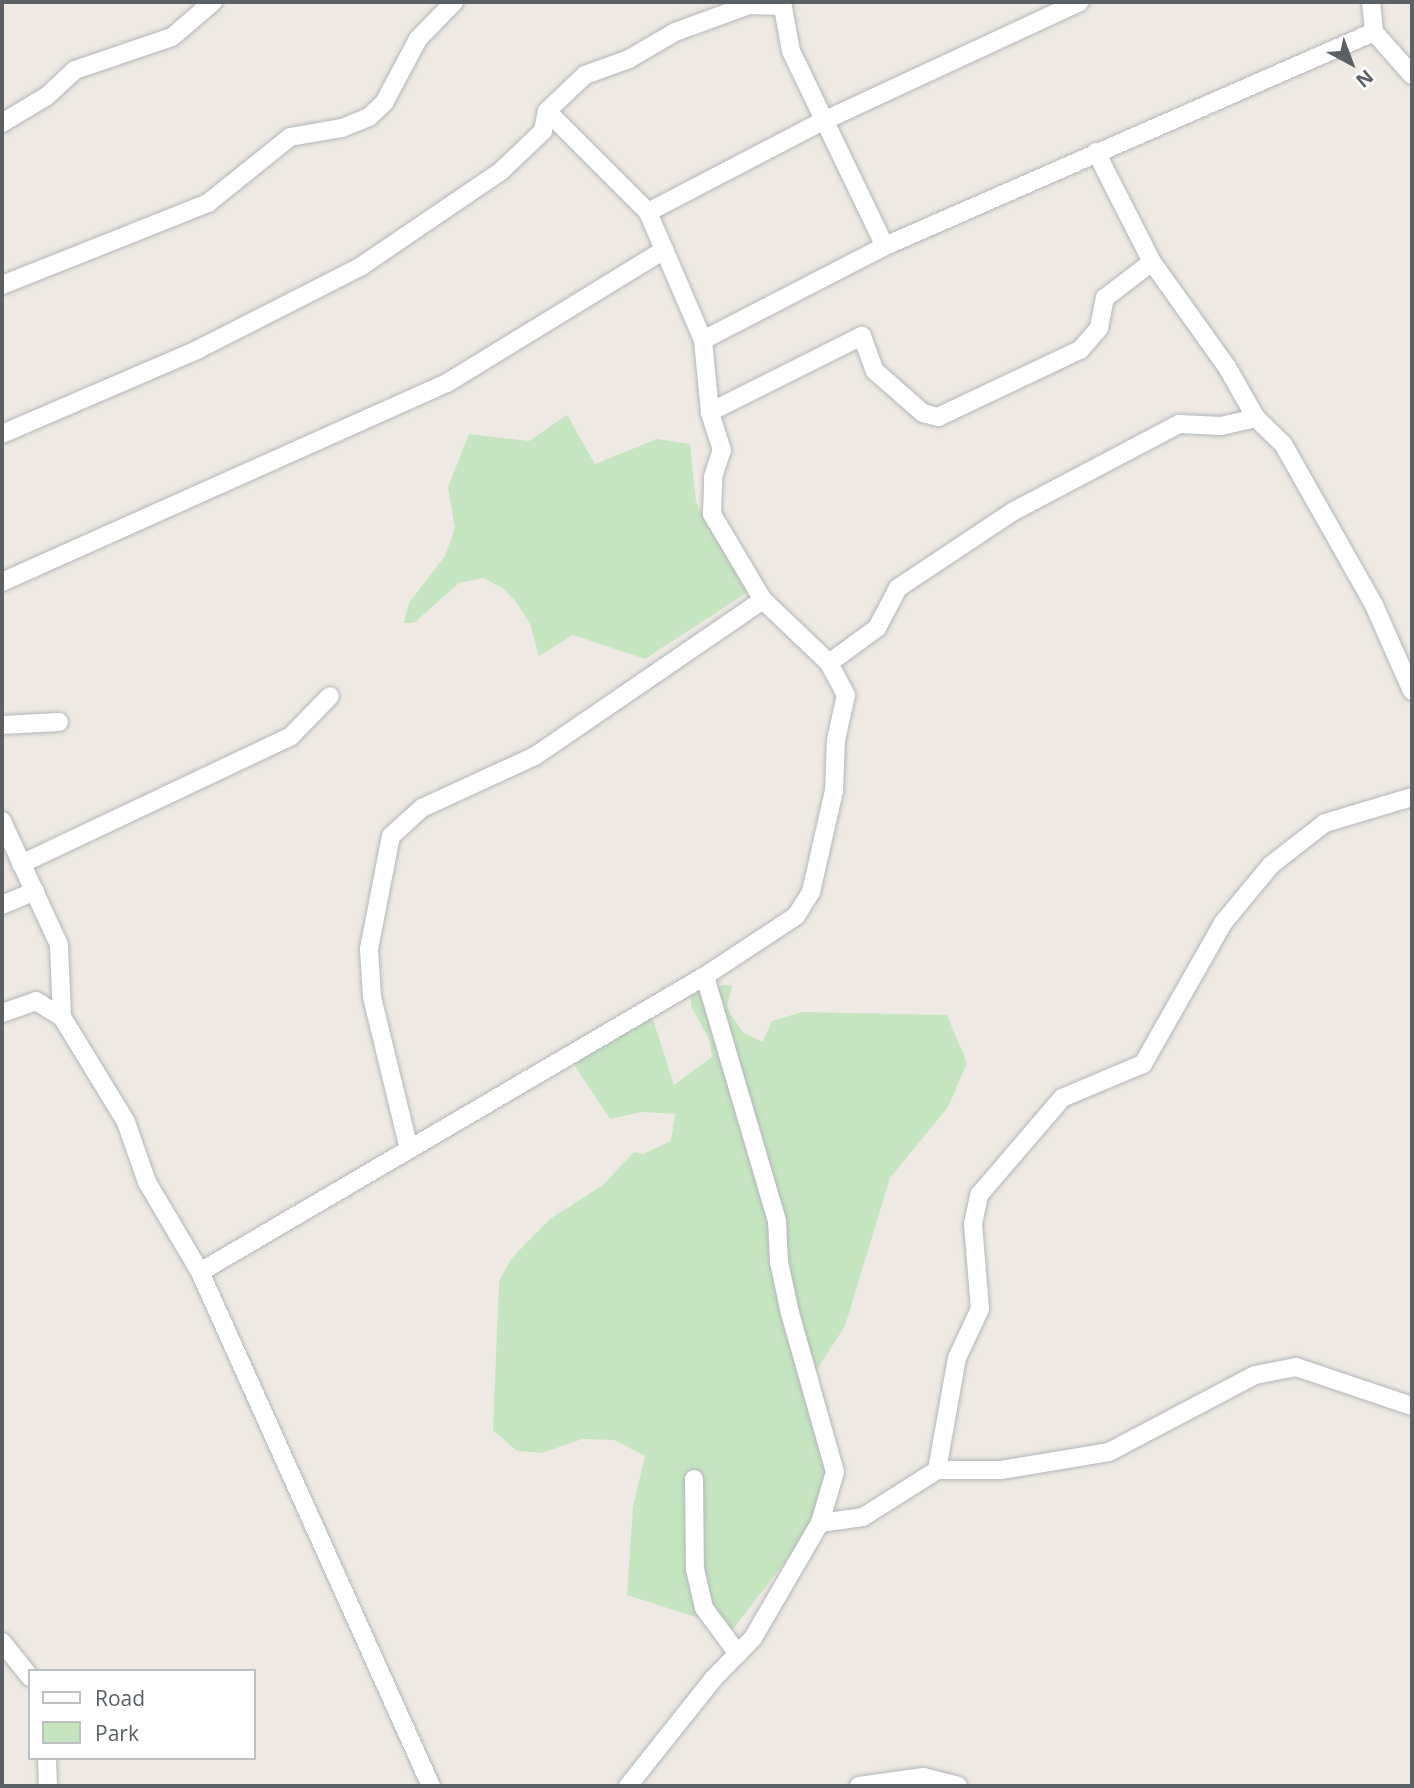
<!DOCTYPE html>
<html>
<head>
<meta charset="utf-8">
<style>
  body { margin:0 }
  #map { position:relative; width:1414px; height:1788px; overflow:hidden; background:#eeeae3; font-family:"Open Sans",sans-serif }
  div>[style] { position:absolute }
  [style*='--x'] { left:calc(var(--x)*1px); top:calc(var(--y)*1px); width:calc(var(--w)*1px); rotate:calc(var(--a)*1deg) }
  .green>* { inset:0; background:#c5e5c0 }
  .roads { filter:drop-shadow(0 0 2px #b4b7ba) drop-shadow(0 0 2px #b4b7ba) }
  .minor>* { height:18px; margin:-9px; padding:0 9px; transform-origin:9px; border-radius:9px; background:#fff }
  span { translate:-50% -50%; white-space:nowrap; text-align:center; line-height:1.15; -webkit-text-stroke:7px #fff; paint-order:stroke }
  .frame { position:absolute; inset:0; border:4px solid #5b6064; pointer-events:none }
  .legend { position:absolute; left:28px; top:1669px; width:228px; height:91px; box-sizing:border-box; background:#fff; border:2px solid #bdbfc1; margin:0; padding:9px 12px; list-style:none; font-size:21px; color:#5b6064 }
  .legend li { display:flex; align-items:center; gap:14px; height:35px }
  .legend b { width:35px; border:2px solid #bdbfc1 }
  .north { position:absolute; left:1316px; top:28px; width:70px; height:70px; -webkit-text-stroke:5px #fff; paint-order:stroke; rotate:139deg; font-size:19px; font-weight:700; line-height:28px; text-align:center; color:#5b6064 }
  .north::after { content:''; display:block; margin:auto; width:24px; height:32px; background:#5b6064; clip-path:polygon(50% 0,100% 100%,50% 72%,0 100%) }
</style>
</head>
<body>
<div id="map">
  <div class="green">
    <i style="clip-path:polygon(567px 415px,595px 464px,657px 439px,690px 444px,696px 502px,748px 592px,645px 659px,573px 635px,539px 656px,530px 624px,517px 603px,504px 589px,484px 578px,459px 583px,414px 623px,404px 623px,409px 603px,445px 556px,455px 528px,448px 487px,469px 434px,529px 441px)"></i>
    <i style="clip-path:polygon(723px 985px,732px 986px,727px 1006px,731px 1015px,744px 1033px,763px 1042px,772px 1021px,802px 1012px,947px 1015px,967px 1063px,948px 1107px,890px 1178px,845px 1326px,804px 1390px,827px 1461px,821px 1503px,791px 1554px,733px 1629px,627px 1595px,633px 1507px,645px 1456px,614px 1440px,582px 1439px,542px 1453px,517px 1451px,493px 1430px,499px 1282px,511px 1259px,550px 1219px,603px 1185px,634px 1152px,643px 1154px,671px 1141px,675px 1114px,642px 1112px,610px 1119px,569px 1057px,650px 1010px,674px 1085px,712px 1057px,710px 1041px,691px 1006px,691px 995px)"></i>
  </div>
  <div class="roads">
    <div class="minor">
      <i style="--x:782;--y:2;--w:50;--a:79.6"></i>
      <i style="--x:791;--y:51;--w:216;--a:64.3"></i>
      <i style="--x:1371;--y:2;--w:30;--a:84"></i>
      <i style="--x:1374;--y:32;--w:57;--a:48.5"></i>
      <i style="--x:547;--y:111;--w:52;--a:-43.5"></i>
      <i style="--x:585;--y:75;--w:47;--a:-20"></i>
      <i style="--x:629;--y:59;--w:53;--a:-30.4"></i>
      <i style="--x:675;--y:32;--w:79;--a:-20"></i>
      <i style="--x:749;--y:5;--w:30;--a:2"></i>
      <i style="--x:2;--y:123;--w:52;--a:-31"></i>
      <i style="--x:47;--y:96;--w:38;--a:-43"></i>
      <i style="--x:75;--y:70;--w:102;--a:-18.8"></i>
      <i style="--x:172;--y:37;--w:54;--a:-40.5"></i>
      <i style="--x:1096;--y:152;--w:123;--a:63"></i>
      <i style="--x:1152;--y:262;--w:129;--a:54.5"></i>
      <i style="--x:1227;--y:367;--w:59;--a:60.4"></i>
      <i style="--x:1256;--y:418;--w:37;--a:44"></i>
      <i style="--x:1283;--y:444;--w:185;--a:60.5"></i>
      <i style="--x:1374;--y:605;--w:94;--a:66.2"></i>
      <i style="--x:2;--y:285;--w:222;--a:-21.7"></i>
      <i style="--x:208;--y:203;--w:105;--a:-38.8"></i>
      <i style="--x:290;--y:137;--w:53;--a:-9.8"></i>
      <i style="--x:342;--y:128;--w:29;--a:-22"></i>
      <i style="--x:369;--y:117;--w:21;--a:-43"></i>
      <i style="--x:384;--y:103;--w:72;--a:-62"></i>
      <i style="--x:418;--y:39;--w:52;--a:-45.8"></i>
      <i style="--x:703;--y:340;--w:205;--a:-27.3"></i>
      <i style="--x:885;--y:246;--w:534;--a:-23.64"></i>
      <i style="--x:710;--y:412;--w:170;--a:-26.6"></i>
      <i style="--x:862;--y:336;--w:37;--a:70"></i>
      <i style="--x:875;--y:371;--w:64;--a:41.2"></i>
      <i style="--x:923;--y:413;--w:16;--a:15"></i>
      <i style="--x:938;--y:417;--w:157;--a:-25.3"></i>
      <i style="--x:1080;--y:350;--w:29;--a:-49"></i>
      <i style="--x:1099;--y:328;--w:31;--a:-79"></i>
      <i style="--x:1105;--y:298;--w:59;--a:-37.5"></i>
      <i style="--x:2;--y:434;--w:215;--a:-23.3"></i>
      <i style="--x:199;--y:349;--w:181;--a:-27"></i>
      <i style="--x:360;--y:267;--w:171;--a:-34.2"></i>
      <i style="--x:501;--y:171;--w:58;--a:-43.6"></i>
      <i style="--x:543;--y:131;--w:20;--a:-79"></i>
      <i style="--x:547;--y:111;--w:143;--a:45"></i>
      <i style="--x:2;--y:582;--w:487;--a:-24.1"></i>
      <i style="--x:447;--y:383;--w:255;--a:-31.5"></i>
      <i style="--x:829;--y:663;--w:59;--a:-36.1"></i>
      <i style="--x:877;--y:628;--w:45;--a:-62.3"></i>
      <i style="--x:898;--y:588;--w:139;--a:-33.6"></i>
      <i style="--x:1014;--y:511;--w:187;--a:-27.8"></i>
      <i style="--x:1179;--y:424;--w:42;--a:2.7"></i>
      <i style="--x:1221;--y:426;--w:36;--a:-13"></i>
      <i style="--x:2;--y:725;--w:57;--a:-3"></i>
      <i style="--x:2;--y:821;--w:136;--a:65.3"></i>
      <i style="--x:59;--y:945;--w:72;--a:87.6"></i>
      <i style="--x:62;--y:1017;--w:123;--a:58.6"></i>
      <i style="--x:126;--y:1122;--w:64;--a:70.7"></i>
      <i style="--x:147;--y:1182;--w:104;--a:59.5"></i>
      <i style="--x:200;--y:1272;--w:564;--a:65.8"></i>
      <i style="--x:21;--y:864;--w:297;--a:-25.3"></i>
      <i style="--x:290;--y:737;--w:57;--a:-45.7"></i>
      <i style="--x:2;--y:905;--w:36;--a:-23"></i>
      <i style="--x:2;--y:1013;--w:36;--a:-19"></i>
      <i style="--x:36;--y:1001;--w:31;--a:32"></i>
      <i style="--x:409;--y:1149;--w:156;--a:-103.7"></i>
      <i style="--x:372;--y:997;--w:48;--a:-93.6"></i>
      <i style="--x:369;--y:949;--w:115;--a:-79"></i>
      <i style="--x:391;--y:836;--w:42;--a:-42.1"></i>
      <i style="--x:422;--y:808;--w:124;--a:-24.7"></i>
      <i style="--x:535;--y:756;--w:276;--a:-34.4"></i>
      <i style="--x:200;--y:1272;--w:585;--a:-30.38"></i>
      <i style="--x:705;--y:976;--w:109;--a:-33.4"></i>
      <i style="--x:796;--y:916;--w:28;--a:-58"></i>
      <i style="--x:811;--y:892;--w:104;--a:-77.2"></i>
      <i style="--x:834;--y:791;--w:51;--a:-87.8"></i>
      <i style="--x:836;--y:740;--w:46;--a:-77.5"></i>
      <i style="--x:846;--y:695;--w:36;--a:-118"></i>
      <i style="--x:829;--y:663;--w:91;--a:-136.3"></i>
      <i style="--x:763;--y:600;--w:100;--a:-120.7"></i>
      <i style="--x:712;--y:514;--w:37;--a:-88"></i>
      <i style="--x:713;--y:477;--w:28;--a:-72"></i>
      <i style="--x:722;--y:450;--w:40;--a:-108"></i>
      <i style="--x:710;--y:412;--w:72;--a:-95.6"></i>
      <i style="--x:703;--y:340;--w:139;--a:-113.3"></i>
      <i style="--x:648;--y:212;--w:195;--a:-27.5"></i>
      <i style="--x:821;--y:122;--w:285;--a:-24.9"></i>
      <i style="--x:937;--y:1470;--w:114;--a:-79.9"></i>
      <i style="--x:957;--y:1358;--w:54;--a:-64.9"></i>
      <i style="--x:980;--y:1309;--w:85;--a:-94.7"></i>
      <i style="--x:973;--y:1224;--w:30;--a:-78"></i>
      <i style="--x:979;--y:1195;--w:128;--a:-49.4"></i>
      <i style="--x:1062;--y:1098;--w:88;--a:-22.8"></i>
      <i style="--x:1143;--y:1064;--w:162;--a:-60.4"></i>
      <i style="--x:1223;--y:923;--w:75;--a:-50.4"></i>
      <i style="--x:1271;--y:865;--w:68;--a:-37.9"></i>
      <i style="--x:1325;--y:823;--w:91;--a:-16.6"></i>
      <i style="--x:694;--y:1479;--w:90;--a:89.4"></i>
      <i style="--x:695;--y:1569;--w:40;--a:77"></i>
      <i style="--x:704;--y:1608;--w:57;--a:53.5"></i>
      <i style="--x:820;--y:1523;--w:43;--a:-7.9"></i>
      <i style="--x:863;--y:1517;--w:88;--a:-32.4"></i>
      <i style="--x:937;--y:1470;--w:64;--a:0"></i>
      <i style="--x:1001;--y:1470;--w:109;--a:-9.5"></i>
      <i style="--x:1109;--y:1452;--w:165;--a:-27.8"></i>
      <i style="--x:1255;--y:1375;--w:42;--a:-11"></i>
      <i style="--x:1296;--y:1367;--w:122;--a:18.6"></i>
      <i style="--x:2;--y:1642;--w:45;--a:51.3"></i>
      <i style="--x:47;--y:1758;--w:28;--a:88"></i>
      <i style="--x:628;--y:1786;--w:137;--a:-51.5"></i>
      <i style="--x:713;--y:1679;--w:57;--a:-45.7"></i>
      <i style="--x:753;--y:1638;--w:133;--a:-59.8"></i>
      <i style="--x:820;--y:1523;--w:53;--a:-73.6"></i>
      <i style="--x:835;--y:1472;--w:165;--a:-105.8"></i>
      <i style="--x:790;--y:1313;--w:52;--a:-102.2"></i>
      <i style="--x:779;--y:1262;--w:41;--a:-92.8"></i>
      <i style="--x:777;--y:1221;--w:255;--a:-106.4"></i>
      <i style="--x:859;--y:1786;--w:65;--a:-8"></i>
      <i style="--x:923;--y:1777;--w:36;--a:14"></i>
    </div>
  </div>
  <div class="frame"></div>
  <ul class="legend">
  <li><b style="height:9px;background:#fff"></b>Road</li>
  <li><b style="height:19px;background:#c5e5c0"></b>Park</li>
  </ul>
  <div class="north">N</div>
</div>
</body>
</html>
